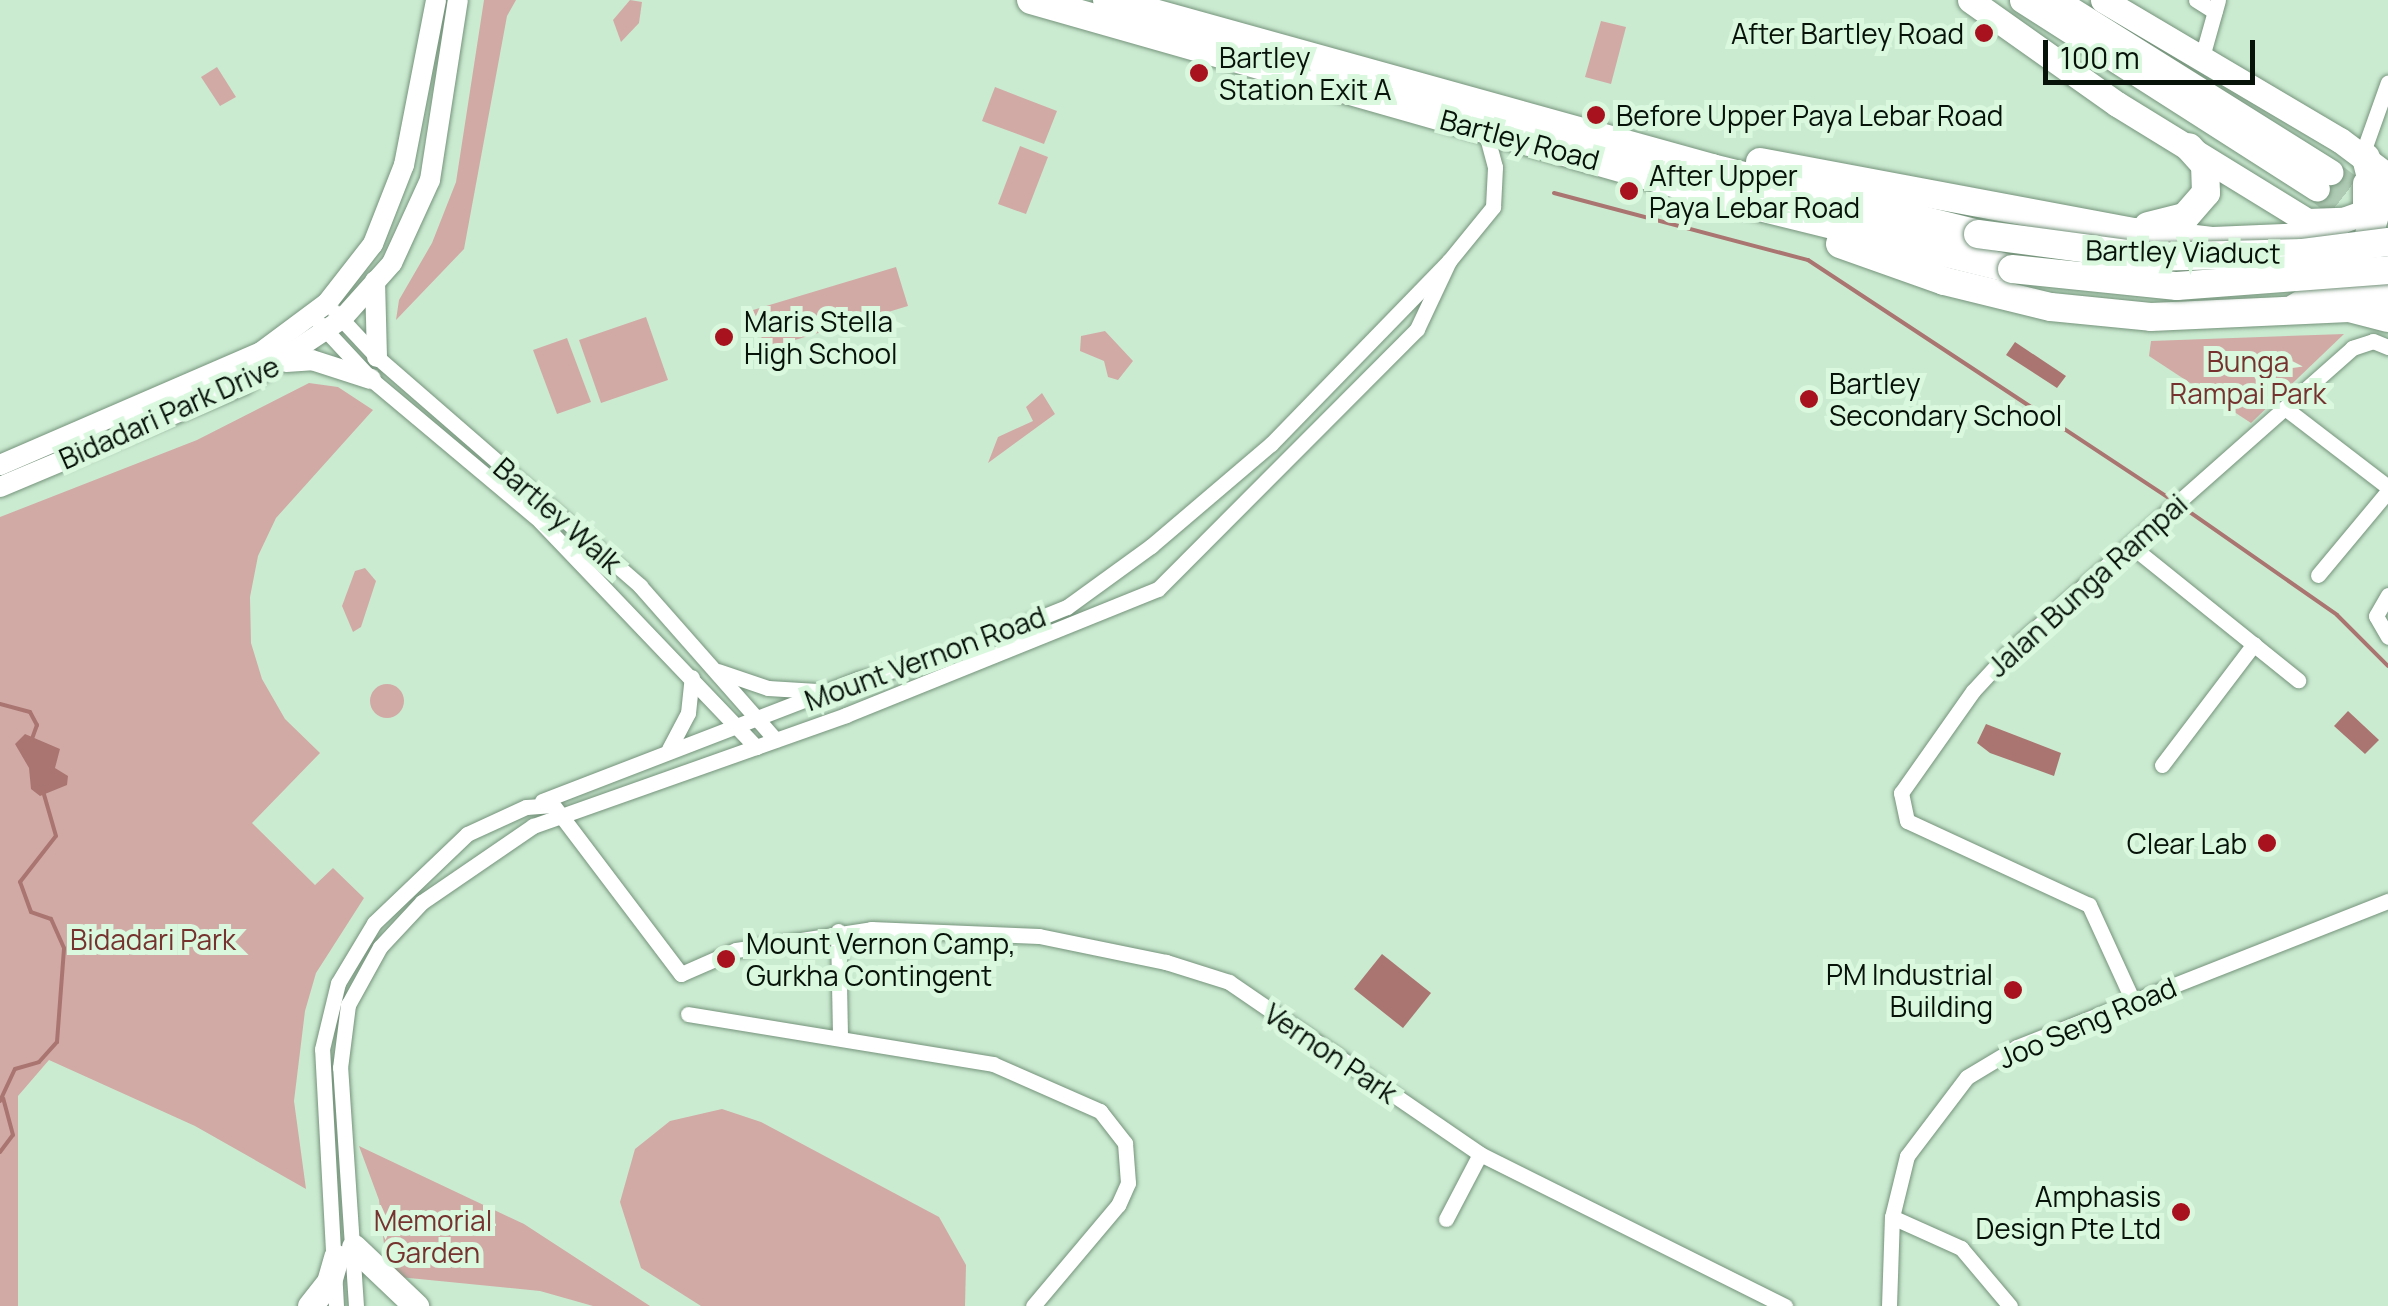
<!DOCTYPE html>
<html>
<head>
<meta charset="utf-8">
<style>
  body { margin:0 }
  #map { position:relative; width:2388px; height:1306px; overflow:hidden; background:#cbebd1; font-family:Manrope,sans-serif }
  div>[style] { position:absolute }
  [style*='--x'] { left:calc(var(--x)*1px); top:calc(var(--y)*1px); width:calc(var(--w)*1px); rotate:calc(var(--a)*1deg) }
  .green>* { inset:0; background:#d1aaa6 }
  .round { border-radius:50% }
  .water>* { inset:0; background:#aa7570 }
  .stream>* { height:4px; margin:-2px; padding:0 2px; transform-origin:2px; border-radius:2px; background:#aa7570 }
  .primary-tunnel>* { height:25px; margin-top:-12.5px; transform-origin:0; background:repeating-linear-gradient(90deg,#aecab3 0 25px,transparent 0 37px) }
  .roads { filter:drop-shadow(0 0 2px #75937b) drop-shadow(0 0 2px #75937b) }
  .minor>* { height:15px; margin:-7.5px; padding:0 7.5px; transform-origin:7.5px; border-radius:7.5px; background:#fff }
  .tertiary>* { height:20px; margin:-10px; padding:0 10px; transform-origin:10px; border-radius:10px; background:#fff }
  .primary>* { height:25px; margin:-12.5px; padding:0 12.5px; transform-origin:12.5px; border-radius:12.5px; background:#fff }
  .trunk>* { height:28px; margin:-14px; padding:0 14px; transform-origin:14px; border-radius:14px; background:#fff }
  .bridges { filter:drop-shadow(0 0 2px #75937b) drop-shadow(0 0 2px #75937b) }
  .trunk-bridge>* { height:28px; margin:-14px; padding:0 14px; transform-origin:14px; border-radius:14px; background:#fff }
  .dots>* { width:28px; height:28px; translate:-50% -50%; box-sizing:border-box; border:5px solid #d9f8de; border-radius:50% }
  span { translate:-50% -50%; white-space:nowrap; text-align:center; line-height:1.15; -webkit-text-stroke:10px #d9f8de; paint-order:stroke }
  .poi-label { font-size:28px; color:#071209 }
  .right { translate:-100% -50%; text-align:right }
  .left { translate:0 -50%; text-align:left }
  .street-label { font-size:28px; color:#071209 }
  .park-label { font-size:28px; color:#76322e }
  .scale { position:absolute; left:2043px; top:40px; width:212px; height:45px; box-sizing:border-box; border:5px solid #071209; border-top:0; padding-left:12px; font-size:30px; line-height:35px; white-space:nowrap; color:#071209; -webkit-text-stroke:8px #d9f8de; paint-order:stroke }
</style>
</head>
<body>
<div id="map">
  <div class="green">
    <i style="clip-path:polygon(484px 0,516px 0,507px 16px,464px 249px,396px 320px,399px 300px,432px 243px,456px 182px)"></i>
    <i style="clip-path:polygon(630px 0,642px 2px,639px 23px,621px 42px,613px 20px)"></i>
    <i style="clip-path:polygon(1601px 21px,1626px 27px,1611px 84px,1585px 77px)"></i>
    <i style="clip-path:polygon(217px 67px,236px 97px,220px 106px,201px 77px)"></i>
    <i style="clip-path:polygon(995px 87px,1057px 111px,1044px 144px,982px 121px)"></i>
    <i style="clip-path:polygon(1020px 146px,1048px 157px,1026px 214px,998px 204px)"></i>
    <i style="clip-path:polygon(896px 267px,908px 306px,765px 349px,753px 310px)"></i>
    <i style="clip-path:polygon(646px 317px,668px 380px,601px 403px,579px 340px)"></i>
    <i style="clip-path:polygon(1105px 331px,1133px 361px,1118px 380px,1108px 377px,1104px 361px,1080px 351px,1081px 336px)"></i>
    <i style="clip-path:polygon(2344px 334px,2251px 423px,2149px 356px,2151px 341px)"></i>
    <i style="clip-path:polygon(567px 338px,591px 402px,557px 414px,533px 350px)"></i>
    <i style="clip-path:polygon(309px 383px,338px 387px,373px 410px,276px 518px,258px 556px,250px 597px,251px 643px,262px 679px,285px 719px,320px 753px,252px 823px,315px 885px,333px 868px,364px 898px,316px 973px,305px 1011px,294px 1101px,306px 1189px,195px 1126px,49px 1060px,18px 1096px,18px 1306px,0 1306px,0 517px,197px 440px)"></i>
    <i style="clip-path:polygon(1042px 393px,1055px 414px,988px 463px,998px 437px,1033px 421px,1026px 407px)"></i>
    <i style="clip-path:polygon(365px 568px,376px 581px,361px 627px,353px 632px,342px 606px,355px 571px)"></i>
    <i class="round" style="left:370px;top:684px;width:34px;height:34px"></i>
    <i style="clip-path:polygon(722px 1109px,761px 1122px,939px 1217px,966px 1265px,965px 1306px,701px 1306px,641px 1268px,620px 1202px,635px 1149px,670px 1121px)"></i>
    <i style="clip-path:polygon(359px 1146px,524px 1224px,650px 1306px,593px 1306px,540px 1291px,399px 1277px,385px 1253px,379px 1200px)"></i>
  </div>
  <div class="water">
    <i style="clip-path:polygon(2015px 342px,2066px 376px,2057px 388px,2006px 355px)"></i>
    <i style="clip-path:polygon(2348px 711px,2379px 740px,2365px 754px,2334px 726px)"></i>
    <i style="clip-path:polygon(1986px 724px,2061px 753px,2054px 776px,1990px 753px,1977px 743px)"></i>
    <i style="clip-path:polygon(25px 734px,60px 749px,55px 768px,68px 776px,67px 785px,40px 796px,31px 789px,29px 768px,15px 744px)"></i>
    <i style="clip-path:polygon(1382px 954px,1431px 993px,1403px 1028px,1354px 989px)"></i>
  </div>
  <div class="stream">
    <i style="--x:1554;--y:193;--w:263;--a:14.8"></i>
    <i style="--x:1808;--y:260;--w:437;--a:33.4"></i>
    <i style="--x:2181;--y:506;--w:190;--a:34.9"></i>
    <i style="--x:2337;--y:615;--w:72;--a:45"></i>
    <i style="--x:0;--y:704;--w:31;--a:15"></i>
    <i style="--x:30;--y:712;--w:15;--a:62"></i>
    <i style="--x:37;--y:725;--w:15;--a:110"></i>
    <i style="--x:0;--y:1101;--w:35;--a:-65"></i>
    <i style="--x:15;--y:1069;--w:25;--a:-16"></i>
    <i style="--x:39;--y:1062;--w:27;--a:-48"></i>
    <i style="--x:57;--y:1042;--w:94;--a:-85.7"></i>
    <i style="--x:64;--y:948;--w:32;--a:-114"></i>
    <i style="--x:51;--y:919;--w:21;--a:-161"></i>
    <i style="--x:31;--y:912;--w:32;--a:-110"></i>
    <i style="--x:20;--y:882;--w:58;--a:-52"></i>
    <i style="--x:56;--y:836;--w:47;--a:-106.1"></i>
    <i style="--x:0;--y:1152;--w:21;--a:-53"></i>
    <i style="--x:13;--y:1135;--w:38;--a:-105"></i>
  </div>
  <div class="primary-tunnel">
    <i style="--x:2330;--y:172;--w:61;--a:36.3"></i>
    <i style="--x:2317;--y:189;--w:65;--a:38.1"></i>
  </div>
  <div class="roads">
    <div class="minor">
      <i style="--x:2196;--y:0;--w:22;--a:32"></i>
      <i style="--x:2202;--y:57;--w:59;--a:-74.3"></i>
      <i style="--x:2362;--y:155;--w:77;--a:-70.4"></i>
      <i style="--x:335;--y:312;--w:62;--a:47"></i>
      <i style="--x:377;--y:357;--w:349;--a:41"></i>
      <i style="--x:640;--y:586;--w:205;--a:48.6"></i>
      <i style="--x:319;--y:323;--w:76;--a:47.1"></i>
      <i style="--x:371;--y:379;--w:221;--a:40"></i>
      <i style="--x:540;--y:521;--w:313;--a:46.3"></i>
      <i style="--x:2285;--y:408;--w:130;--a:37.5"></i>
      <i style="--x:2130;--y:545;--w:216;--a:38.8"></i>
      <i style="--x:2318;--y:575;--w:109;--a:-50.2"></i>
      <i style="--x:2388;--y:595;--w:24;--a:120"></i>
      <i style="--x:2376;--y:616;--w:24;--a:60"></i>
      <i style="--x:718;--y:671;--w:53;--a:18.8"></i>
      <i style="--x:768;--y:688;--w:49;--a:3.5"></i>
      <i style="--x:669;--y:749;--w:41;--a:-62.2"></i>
      <i style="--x:688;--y:713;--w:36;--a:-84"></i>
      <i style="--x:2162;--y:765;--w:152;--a:-52.8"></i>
      <i style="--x:542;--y:801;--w:339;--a:-21.1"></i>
      <i style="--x:858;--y:679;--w:79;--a:-13.9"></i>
      <i style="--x:935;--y:660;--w:142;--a:-21.9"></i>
      <i style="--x:1067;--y:607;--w:104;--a:-36"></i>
      <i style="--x:1151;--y:546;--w:157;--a:-40.4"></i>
      <i style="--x:1271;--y:444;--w:255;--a:-45.8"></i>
      <i style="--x:1449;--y:261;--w:70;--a:-50.8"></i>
      <i style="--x:1493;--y:207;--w:40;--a:-87.1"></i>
      <i style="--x:1495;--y:167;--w:39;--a:-105"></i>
      <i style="--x:838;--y:931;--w:105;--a:88.9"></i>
      <i style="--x:2133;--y:1001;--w:106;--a:-114.6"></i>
      <i style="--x:2089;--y:905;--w:200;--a:-155.2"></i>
      <i style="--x:1907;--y:821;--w:29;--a:-102"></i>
      <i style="--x:1901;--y:793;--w:125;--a:-54.8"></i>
      <i style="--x:1973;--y:691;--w:56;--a:-47.2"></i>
      <i style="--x:2011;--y:650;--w:456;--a:-41.5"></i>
      <i style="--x:2352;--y:348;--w:22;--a:-18"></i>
      <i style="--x:2373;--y:341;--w:16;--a:22"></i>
      <i style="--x:688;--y:1014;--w:309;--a:9.3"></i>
      <i style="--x:993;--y:1064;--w:117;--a:23.7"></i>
      <i style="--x:1100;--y:1111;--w:41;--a:52"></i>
      <i style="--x:1125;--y:1143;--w:40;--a:85.7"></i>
      <i style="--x:1128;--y:1183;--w:24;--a:114"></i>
      <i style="--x:1118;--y:1205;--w:132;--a:130.1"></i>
      <i style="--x:1892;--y:1217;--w:76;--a:24.2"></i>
      <i style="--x:1961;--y:1248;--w:76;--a:49.8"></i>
      <i style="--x:1446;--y:1219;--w:73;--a:-62.4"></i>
      <i style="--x:336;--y:1306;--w:257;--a:-93.1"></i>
      <i style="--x:322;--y:1049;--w:68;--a:-76.4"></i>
      <i style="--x:338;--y:983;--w:70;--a:-59"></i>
      <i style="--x:374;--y:923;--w:129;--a:-43.7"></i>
      <i style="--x:467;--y:834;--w:65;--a:-24.6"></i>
      <i style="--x:526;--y:807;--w:27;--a:-4"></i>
      <i style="--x:553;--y:805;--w:212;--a:52.9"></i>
      <i style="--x:681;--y:974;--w:60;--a:-23.6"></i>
      <i style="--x:736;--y:950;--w:137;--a:-8.8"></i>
      <i style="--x:871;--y:929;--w:168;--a:2.4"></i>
      <i style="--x:1039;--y:936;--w:130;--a:11.6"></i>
      <i style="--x:1166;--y:962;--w:66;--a:17.6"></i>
      <i style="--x:1229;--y:982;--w:304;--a:34.4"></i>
      <i style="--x:1480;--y:1154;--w:341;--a:26.5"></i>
      <i style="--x:356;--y:1306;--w:239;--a:-93.8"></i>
      <i style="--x:340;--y:1068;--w:64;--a:-82.8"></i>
      <i style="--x:348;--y:1005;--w:66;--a:-61.1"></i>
      <i style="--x:380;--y:947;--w:62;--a:-47"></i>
      <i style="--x:422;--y:902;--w:135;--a:-34.4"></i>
      <i style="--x:533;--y:826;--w:332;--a:-19.5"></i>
      <i style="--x:846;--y:715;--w:336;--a:-22"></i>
      <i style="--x:1158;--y:589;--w:367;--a:-45.1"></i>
      <i style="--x:1417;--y:329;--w:75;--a:-64.8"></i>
      <i style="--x:1889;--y:1306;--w:89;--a:-88.1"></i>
      <i style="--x:1892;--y:1217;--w:63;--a:-76.2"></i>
      <i style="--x:1907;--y:1156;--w:99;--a:-52.8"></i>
      <i style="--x:1967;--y:1077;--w:58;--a:-31"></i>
      <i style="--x:2017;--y:1047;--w:399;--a:-21.5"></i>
    </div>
    <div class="tertiary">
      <i style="--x:375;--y:281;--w:76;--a:88.5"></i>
      <i style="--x:286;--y:362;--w:26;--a:-4"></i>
      <i style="--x:312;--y:360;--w:62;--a:17.9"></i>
      <i style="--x:0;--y:465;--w:284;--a:-23.4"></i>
      <i style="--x:261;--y:352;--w:82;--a:-36.6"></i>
      <i style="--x:327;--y:303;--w:75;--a:-52.1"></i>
      <i style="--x:373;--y:244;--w:85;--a:-68.6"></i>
      <i style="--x:404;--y:165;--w:168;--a:-79"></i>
      <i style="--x:0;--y:487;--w:264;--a:-22.8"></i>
      <i style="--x:243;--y:385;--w:119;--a:-33.7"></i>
      <i style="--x:342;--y:319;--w:75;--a:-48.2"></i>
      <i style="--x:392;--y:263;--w:91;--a:-65.4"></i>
      <i style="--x:430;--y:180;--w:182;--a:-81.2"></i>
    </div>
    <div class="primary">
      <i style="--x:1970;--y:0;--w:180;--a:35.3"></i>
      <i style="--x:2117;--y:104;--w:259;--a:31.6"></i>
      <i style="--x:2022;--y:0;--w:350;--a:32.6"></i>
      <i style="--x:2056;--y:0;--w:324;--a:32.1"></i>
      <i style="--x:2103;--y:0;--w:275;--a:30.6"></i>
      <i style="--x:2340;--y:140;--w:60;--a:36.9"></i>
      <i style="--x:2307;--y:221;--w:36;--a:-2"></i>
      <i style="--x:2343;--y:220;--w:23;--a:-20"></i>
      <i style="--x:2365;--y:212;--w:29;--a:-90"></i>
      <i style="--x:354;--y:1247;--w:86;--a:43.6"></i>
      <i style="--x:310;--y:1306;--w:31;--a:-52"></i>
      <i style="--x:329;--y:1282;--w:26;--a:-74"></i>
    </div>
    <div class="trunk">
      <i style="--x:1031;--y:0;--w:740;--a:15.91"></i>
      <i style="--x:1743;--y:203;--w:277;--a:13.8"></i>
      <i style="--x:1107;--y:0;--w:628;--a:15.52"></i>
      <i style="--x:1712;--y:168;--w:274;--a:13.9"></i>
      <i style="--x:1760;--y:162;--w:380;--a:10.6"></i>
      <i style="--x:2134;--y:232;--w:80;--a:6.5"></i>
      <i style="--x:2213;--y:241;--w:119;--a:-2.4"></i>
      <i style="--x:2148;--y:226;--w:38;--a:-14"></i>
      <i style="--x:2185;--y:217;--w:32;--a:-49"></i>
      <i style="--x:2206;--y:193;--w:28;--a:-92"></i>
      <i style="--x:2205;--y:165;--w:24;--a:-132"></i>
      <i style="--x:1840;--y:244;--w:110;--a:19.6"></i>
      <i style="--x:1944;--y:281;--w:110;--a:13.7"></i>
      <i style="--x:2051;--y:307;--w:100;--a:5.7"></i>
      <i style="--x:2151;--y:317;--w:198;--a:-2.6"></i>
      <i style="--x:2349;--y:308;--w:40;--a:14.4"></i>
      <i style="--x:2334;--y:301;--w:55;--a:-10.5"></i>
      <i style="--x:2295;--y:308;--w:45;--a:-30.5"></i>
      <i style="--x:2334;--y:285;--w:42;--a:-46"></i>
      <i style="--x:2363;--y:255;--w:52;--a:-73.3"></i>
      <i style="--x:2378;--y:205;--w:49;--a:-104.3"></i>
    </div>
  </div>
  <div class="bridges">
    <div class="trunk-bridge">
      <i style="--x:1978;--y:234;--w:174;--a:7.6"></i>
      <i style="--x:2150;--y:257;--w:153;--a:-1.5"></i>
      <i style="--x:2303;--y:253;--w:86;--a:-7.4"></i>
      <i style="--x:2012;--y:269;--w:166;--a:5.9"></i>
      <i style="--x:2177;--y:286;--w:212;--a:-4.3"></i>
    </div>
  </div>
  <div class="dots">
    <i style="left:1984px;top:33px;background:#a8121e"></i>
    <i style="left:1199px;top:73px;background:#a8121e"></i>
    <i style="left:1596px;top:115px;background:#a8121e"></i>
    <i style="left:1629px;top:191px;background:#a8121e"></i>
    <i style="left:724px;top:337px;background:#a8121e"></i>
    <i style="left:1809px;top:399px;background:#a8121e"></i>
    <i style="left:2267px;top:843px;background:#a8121e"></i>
    <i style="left:726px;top:959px;background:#a8121e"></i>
    <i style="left:2013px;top:990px;background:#a8121e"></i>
    <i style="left:2181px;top:1212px;background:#a8121e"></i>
  </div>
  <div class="poi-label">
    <span class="right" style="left:1964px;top:33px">After Bartley Road</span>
    <span class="left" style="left:1219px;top:73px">Bartley<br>Station Exit A</span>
    <span class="left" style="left:1616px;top:115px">Before Upper Paya Lebar Road</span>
    <span class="left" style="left:1649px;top:191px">After Upper<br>Paya Lebar Road</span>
    <span class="left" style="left:744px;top:337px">Maris Stella<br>High School</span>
    <span class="left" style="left:1829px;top:399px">Bartley<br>Secondary School</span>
    <span class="right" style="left:2247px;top:843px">Clear Lab</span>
    <span class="left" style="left:746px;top:959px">Mount Vernon Camp,<br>Gurkha Contingent</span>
    <span class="right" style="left:1993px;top:990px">PM Industrial<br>Building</span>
    <span class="right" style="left:2161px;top:1212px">Amphasis<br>Design Pte Ltd</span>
  </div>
  <div class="street-label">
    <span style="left:1520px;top:139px;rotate:15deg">Bartley Road</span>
    <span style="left:2183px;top:251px;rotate:1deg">Bartley Viaduct</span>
    <span style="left:169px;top:412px;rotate:-24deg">Bidadari Park Drive</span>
    <span style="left:558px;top:515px;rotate:41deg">Bartley Walk</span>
    <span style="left:2087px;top:585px;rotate:-42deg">Jalan Bunga Rampai</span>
    <span style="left:925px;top:658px;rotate:-20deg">Mount Vernon Road</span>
    <span style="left:2087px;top:1022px;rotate:-23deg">Joo Seng Road</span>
    <span style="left:1331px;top:1053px;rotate:34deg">Vernon Park</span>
  </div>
  <div class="park-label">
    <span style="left:2248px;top:377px">Bunga<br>Rampai Park</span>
    <span style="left:153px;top:939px">Bidadari Park</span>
    <span style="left:433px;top:1236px">Memorial<br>Garden</span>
  </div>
  <div class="scale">100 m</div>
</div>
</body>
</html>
